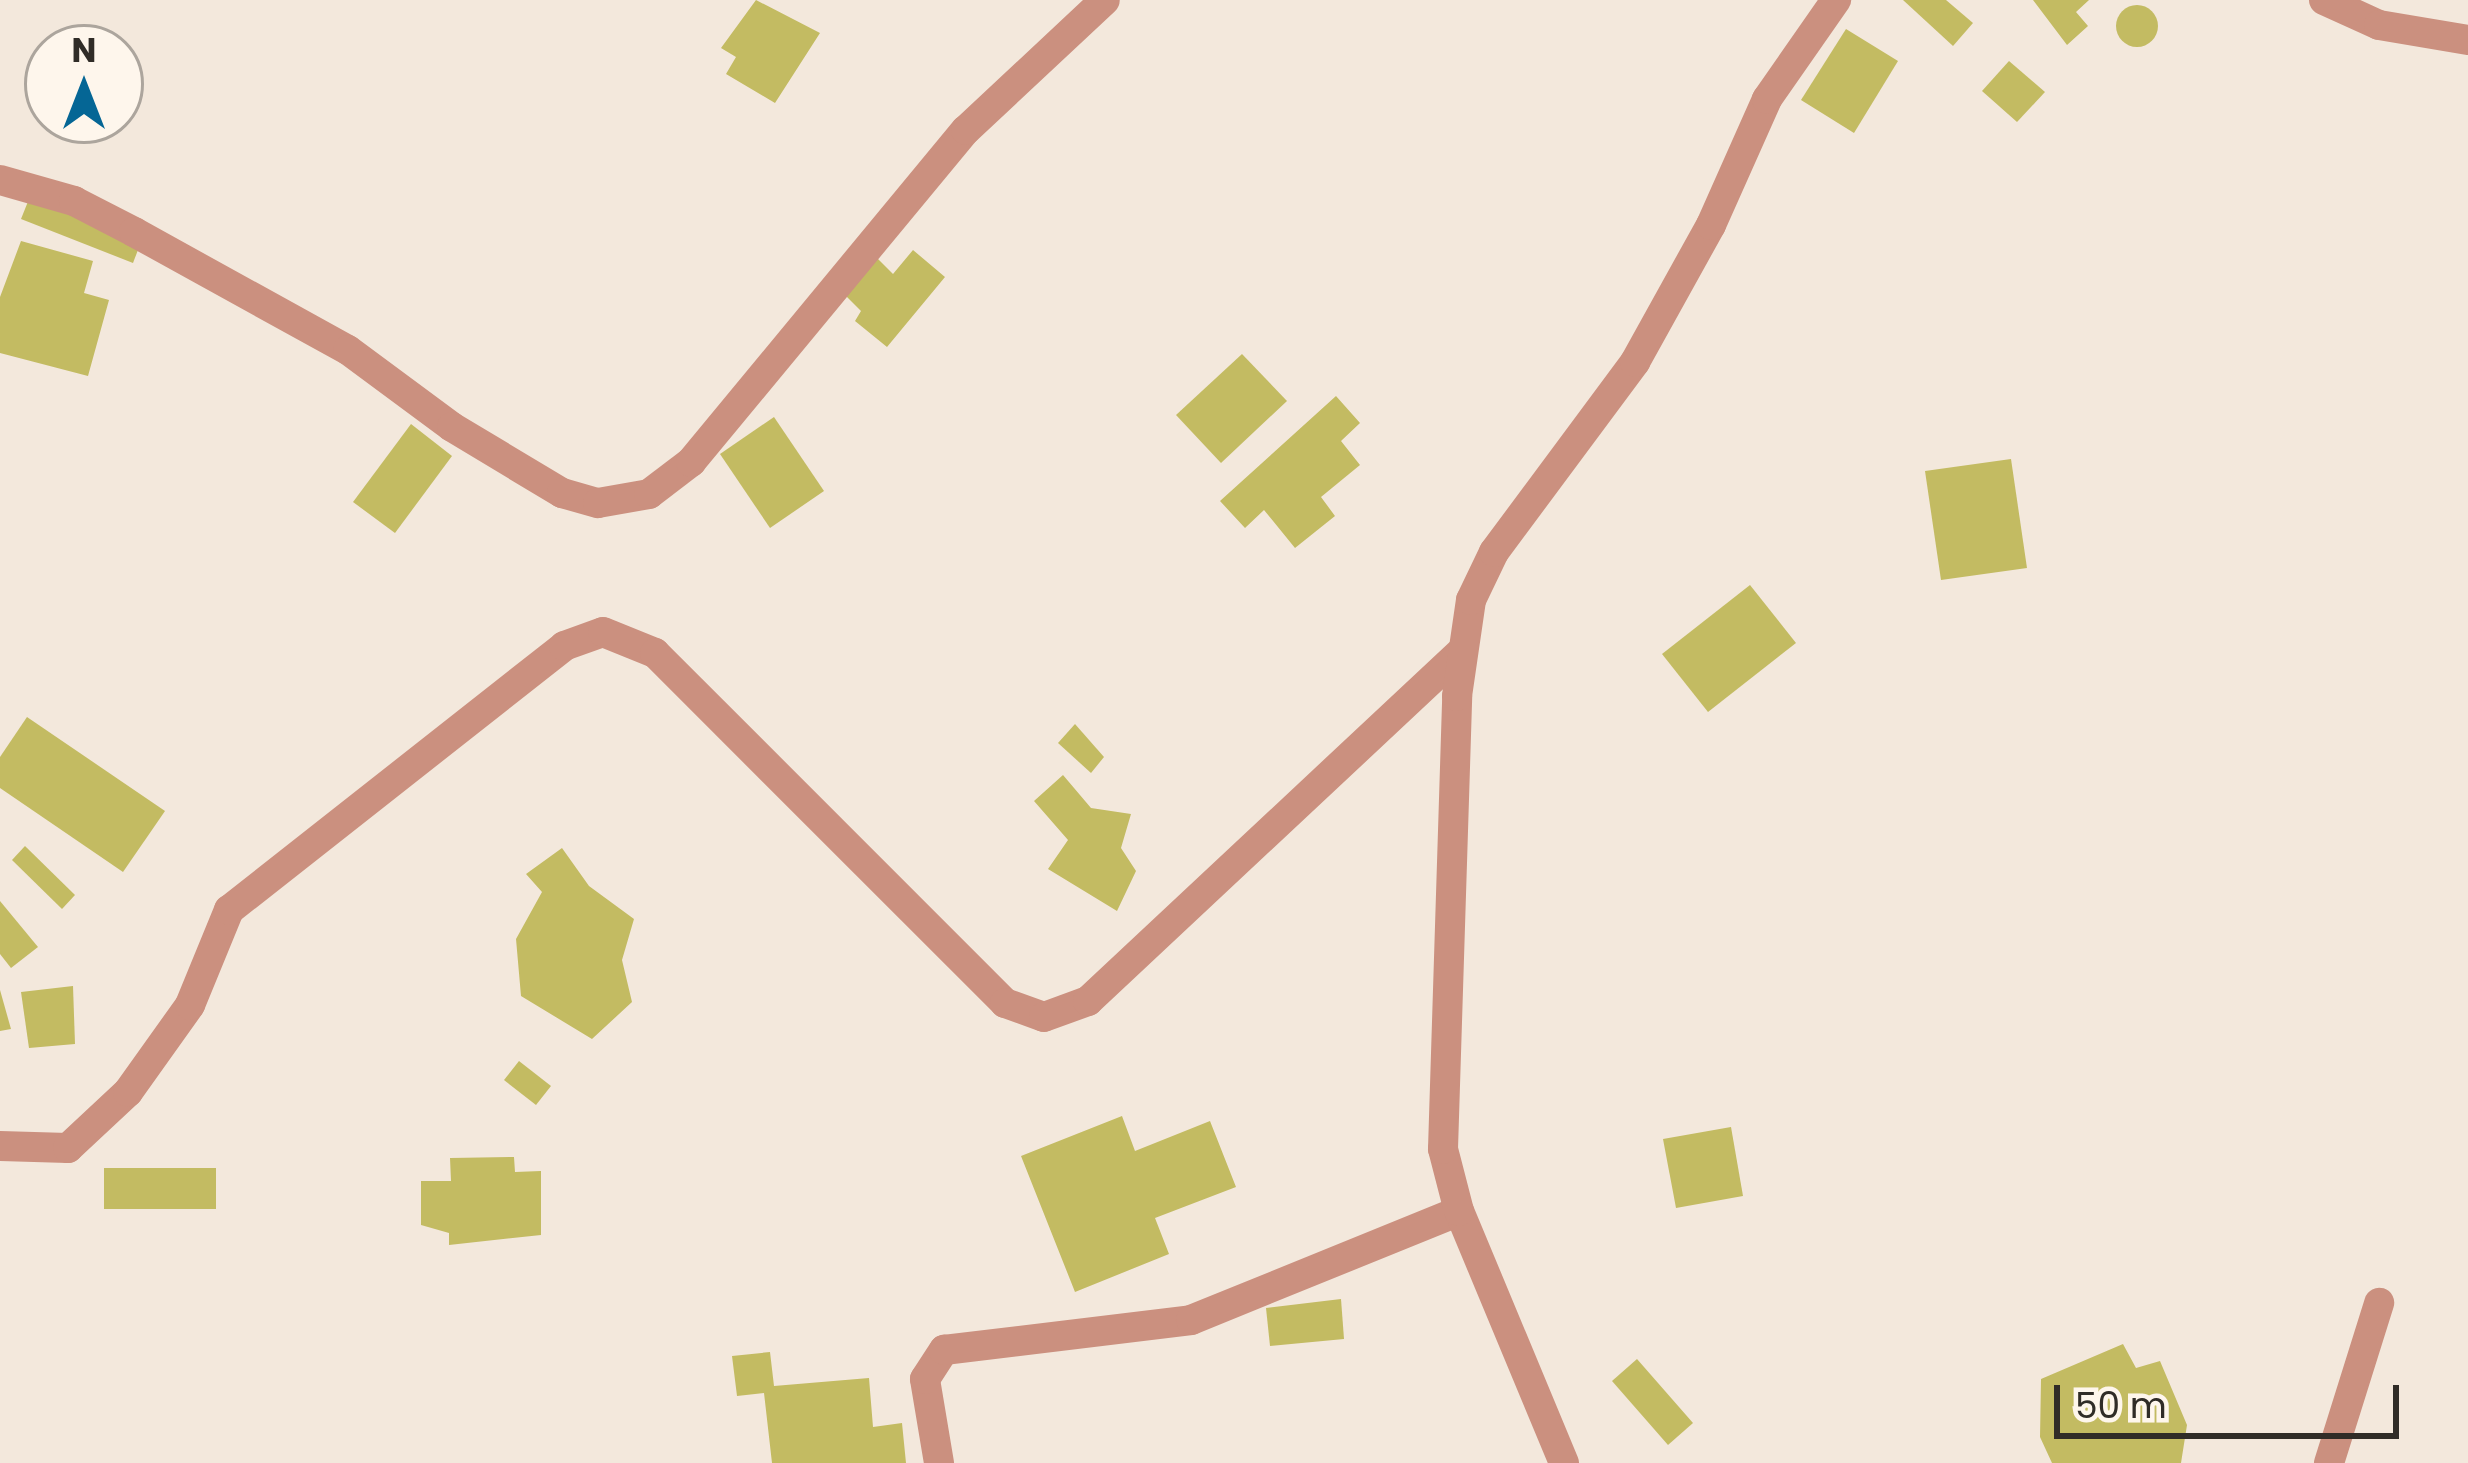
<!DOCTYPE html>
<html>
<head>
<meta charset="utf-8">
<style>
  body { margin:0 }
  #map { position:relative; width:2468px; height:1463px; overflow:hidden; background:#f3e8dc; font-family:Poppins,sans-serif }
  div>[style] { position:absolute }
  [style*='--x'] { left:calc(var(--x)*1px); top:calc(var(--y)*1px); width:calc(var(--w)*1px); rotate:calc(var(--a)*1deg) }
  .building>* { inset:0; background:#c3bb62 }
  .round { border-radius:50% }
  .minor>* { height:30px; margin:-15px; padding:0 15px; transform-origin:15px; border-radius:15px; background:#cb907f }
  span { translate:-50% -50%; white-space:nowrap; text-align:center; line-height:1.15; -webkit-text-stroke:12px #fef6ec; paint-order:stroke }
  .north { position:absolute; left:24px; top:24px; width:120px; height:120px; box-sizing:border-box; background:#fef6ec; border:3px solid #aca59d; border-radius:50%; rotate:0deg; font-size:33px; font-weight:700; line-height:48px; text-align:center; color:#302c27 }
  .north::after { content:''; display:block; margin:auto; width:42px; height:54px; background:#056695; clip-path:polygon(50% 0,100% 100%,50% 72%,0 100%) }
  .scale { position:absolute; left:2054px; top:1385px; width:345px; height:54px; box-sizing:border-box; border:6px solid #302c27; border-top:0; padding-left:15px; font-size:36px; line-height:42px; white-space:nowrap; color:#302c27; -webkit-text-stroke:9px #fef6ec; paint-order:stroke }
</style>
</head>
<body>
<div id="map">
  <div class="building">
    <i style="clip-path:polygon(756px 0,820px 33px,775px 103px,726px 74px,736px 57px,721px 48px)"></i>
    <i style="clip-path:polygon(1903px 0,1946px 0,1973px 23px,1953px 46px)"></i>
    <i style="clip-path:polygon(2033px 0,2089px 0,2076px 12px,2088px 26px,2067px 45px)"></i>
    <i class="round" style="left:2116px;top:5px;width:42px;height:42px"></i>
    <i style="clip-path:polygon(1846px 29px,1898px 61px,1854px 133px,1801px 100px)"></i>
    <i style="clip-path:polygon(2009px 61px,2045px 92px,2017px 122px,1982px 91px)"></i>
    <i style="clip-path:polygon(29px 199px,141px 242px,133px 263px,21px 219px)"></i>
    <i style="clip-path:polygon(21px 241px,93px 261px,84px 293px,109px 300px,88px 376px,0 353px,0 297px)"></i>
    <i style="clip-path:polygon(913px 250px,945px 277px,887px 347px,855px 321px,861px 311px,842px 292px,877px 258px,893px 274px)"></i>
    <i style="clip-path:polygon(1242px 354px,1287px 401px,1221px 463px,1176px 415px)"></i>
    <i style="clip-path:polygon(1336px 396px,1360px 423px,1341px 441px,1360px 465px,1321px 497px,1335px 516px,1295px 548px,1264px 510px,1245px 528px,1220px 501px)"></i>
    <i style="clip-path:polygon(774px 417px,824px 491px,770px 528px,720px 454px)"></i>
    <i style="clip-path:polygon(411px 424px,452px 456px,395px 533px,353px 502px)"></i>
    <i style="clip-path:polygon(2011px 459px,2027px 568px,1941px 580px,1925px 471px)"></i>
    <i style="clip-path:polygon(1750px 585px,1796px 643px,1708px 712px,1662px 654px)"></i>
    <i style="clip-path:polygon(27px 717px,165px 811px,123px 872px,0 788px,0 757px)"></i>
    <i style="clip-path:polygon(1075px 724px,1104px 757px,1091px 773px,1058px 743px)"></i>
    <i style="clip-path:polygon(1063px 775px,1091px 808px,1131px 814px,1121px 848px,1136px 871px,1117px 911px,1048px 869px,1068px 840px,1034px 801px)"></i>
    <i style="clip-path:polygon(25px 846px,75px 895px,62px 909px,12px 860px)"></i>
    <i style="clip-path:polygon(562px 848px,589px 886px,634px 919px,622px 960px,632px 1002px,592px 1039px,521px 996px,516px 939px,542px 892px,526px 874px)"></i>
    <i style="clip-path:polygon(0 901px,38px 947px,11px 968px,0 954px)"></i>
    <i style="clip-path:polygon(73px 986px,75px 1044px,29px 1048px,21px 992px)"></i>
    <i style="clip-path:polygon(0 990px,11px 1029px,0 1031px)"></i>
    <i style="clip-path:polygon(519px 1061px,551px 1086px,536px 1105px,504px 1080px)"></i>
    <i style="clip-path:polygon(1122px 1116px,1135px 1151px,1210px 1121px,1236px 1187px,1155px 1218px,1169px 1254px,1075px 1292px,1021px 1156px)"></i>
    <i style="clip-path:polygon(1731px 1127px,1743px 1196px,1676px 1208px,1663px 1139px)"></i>
    <i style="clip-path:polygon(514px 1157px,515px 1172px,541px 1171px,541px 1235px,449px 1245px,449px 1233px,421px 1225px,421px 1181px,451px 1181px,450px 1158px)"></i>
    <i style="clip-path:polygon(104px 1168px,216px 1168px,216px 1209px,104px 1209px)"></i>
    <i style="clip-path:polygon(1341px 1299px,1344px 1339px,1270px 1346px,1266px 1308px)"></i>
    <i style="clip-path:polygon(2123px 1344px,2136px 1368px,2160px 1361px,2187px 1425px,2181px 1463px,2052px 1463px,2040px 1437px,2041px 1379px)"></i>
    <i style="clip-path:polygon(770px 1352px,774px 1386px,869px 1378px,873px 1427px,902px 1423px,906px 1463px,772px 1463px,764px 1393px,737px 1396px,732px 1356px)"></i>
    <i style="clip-path:polygon(1637px 1359px,1693px 1423px,1668px 1445px,1612px 1381px)"></i>
  </div>
  <div class="minor">
    <i style="--x:2324;--y:0;--w:60;--a:24.4"></i>
    <i style="--x:2379;--y:25;--w:90;--a:9.6"></i>
    <i style="--x:0;--y:180;--w:77;--a:15.8"></i>
    <i style="--x:74;--y:201;--w:68;--a:27.3"></i>
    <i style="--x:134;--y:232;--w:244;--a:28.9"></i>
    <i style="--x:348;--y:350;--w:129;--a:36.5"></i>
    <i style="--x:452;--y:427;--w:128;--a:31"></i>
    <i style="--x:562;--y:493;--w:37;--a:16"></i>
    <i style="--x:598;--y:503;--w:52;--a:-10"></i>
    <i style="--x:649;--y:494;--w:53;--a:-37.3"></i>
    <i style="--x:691;--y:462;--w:431;--a:-50.4"></i>
    <i style="--x:966;--y:130;--w:190;--a:-43.1"></i>
    <i style="--x:0;--y:1146;--w:68;--a:1.7"></i>
    <i style="--x:68;--y:1148;--w:82;--a:-43"></i>
    <i style="--x:128;--y:1092;--w:107;--a:-54.5"></i>
    <i style="--x:190;--y:1005;--w:103;--a:-67.7"></i>
    <i style="--x:229;--y:910;--w:427;--a:-38.2"></i>
    <i style="--x:564;--y:646;--w:41;--a:-19.7"></i>
    <i style="--x:603;--y:632;--w:56;--a:22"></i>
    <i style="--x:655;--y:653;--w:495;--a:45"></i>
    <i style="--x:1005;--y:1003;--w:41;--a:19.7"></i>
    <i style="--x:1044;--y:1017;--w:47;--a:-20"></i>
    <i style="--x:1088;--y:1001;--w:512;--a:-43.1"></i>
    <i style="--x:939;--y:1463;--w:85;--a:-99.5"></i>
    <i style="--x:925;--y:1379;--w:35;--a:-57"></i>
    <i style="--x:944;--y:1350;--w:249;--a:-6.9"></i>
    <i style="--x:1191;--y:1320;--w:289;--a:-22.1"></i>
    <i style="--x:1564;--y:1463;--w:273;--a:-112.6"></i>
    <i style="--x:1459;--y:1211;--w:64;--a:-104.5"></i>
    <i style="--x:1443;--y:1149;--w:453;--a:-88.2"></i>
    <i style="--x:1457;--y:696;--w:97;--a:-81.7"></i>
    <i style="--x:1471;--y:600;--w:53;--a:-64.4"></i>
    <i style="--x:1494;--y:552;--w:237;--a:-53.4"></i>
    <i style="--x:1635;--y:362;--w:157;--a:-61"></i>
    <i style="--x:1711;--y:225;--w:138;--a:-66"></i>
    <i style="--x:1767;--y:99;--w:121;--a:-55.1"></i>
    <i style="--x:2329;--y:1463;--w:168;--a:-72.6"></i>
  </div>
  <div class="north">N</div>
  <div class="scale">50 m</div>
</div>
</body>
</html>
